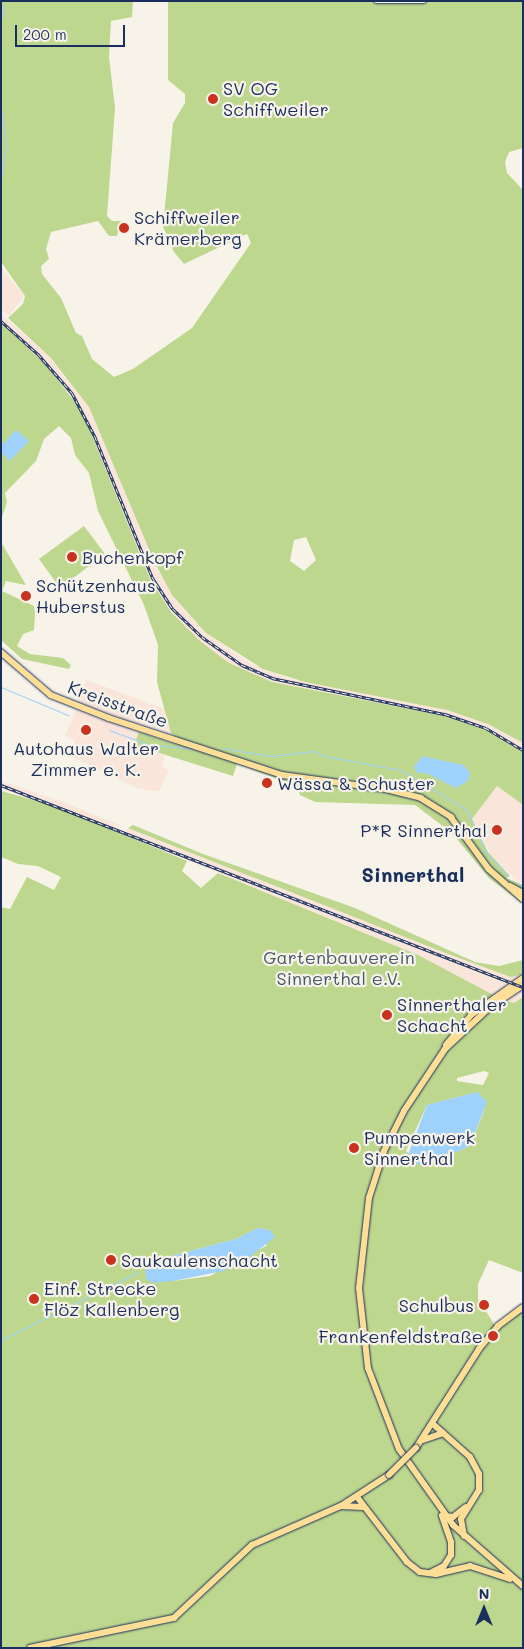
<!DOCTYPE html>
<html>
<head>
<meta charset="utf-8">
<style>
  body { margin:0 }
  #map { position:relative; width:524px; height:1649px; overflow:hidden; background:#f7f3e8; font-family:Mali,sans-serif }
  div>[style] { position:absolute }
  [style*='--x'] { left:calc(var(--x)*1px); top:calc(var(--y)*1px); width:calc(var(--w)*1px); rotate:calc(var(--a)*1deg) }
  .built>* { inset:0; background:#f9e5da }
  .green>* { inset:0; background:#bed78e }
  .water>* { inset:0; background:#9ed1fb }
  .stream>* { height:1px; margin:-0.5px; padding:0 0.5px; transform-origin:0.5px; border-radius:0.5px; background:#9ed1fb }
  .roads { filter:drop-shadow(0 0 1px #1b2f5e) drop-shadow(0 0 1px #1b2f5e) }
  .minor>* { height:4.5px; margin:-2.25px; padding:0 2.25px; transform-origin:2.25px; border-radius:2.25px; background:#f7f3e8 }
  .major>* { height:5.5px; margin:-2.75px; padding:0 2.75px; transform-origin:2.75px; border-radius:2.75px; background:#fdde96 }
  .highway>* { height:6px; margin:-3px; padding:0 3px; transform-origin:3px; border-radius:3px; background:#fdde96 }
  .rail>* { height:3px; margin-top:-1.5px; transform-origin:0; background:repeating-linear-gradient(90deg,#f7f3e8 0 4px,#1b2f5e 0 8px); box-sizing:border-box; border-block:1px solid #1b2f5e }
  .bridges { filter:drop-shadow(0 0 1px #1b2f5e) drop-shadow(0 0 1px #1b2f5e) }
  .major-bridge>* { height:5.5px; margin:-2.75px; padding:0 2.75px; transform-origin:2.75px; border-radius:2.75px; background:#fdde96 }
  .dots>* { width:14px; height:14px; translate:-50% -50%; box-sizing:border-box; border:2px solid #f7f3e8; border-radius:50% }
  span { translate:-50% -50%; white-space:nowrap; text-align:center; line-height:1.15; -webkit-text-stroke:4.5px #f7f3e8; paint-order:stroke }
  .poi-label { font-size:18px; color:#1b2f5e }
  .left { translate:0 -50%; text-align:left }
  .right { translate:-100% -50%; text-align:right }
  .street-label { font-size:18px; color:#1b2f5e }
  .park-label { font-size:18px; color:#44596a }
  .quarter-label { font-size:20px; color:#1b2f5e; font-weight:700 }
  .frame { position:absolute; inset:0; border:2px solid #1b2f5e; pointer-events:none }
  .north { position:absolute; left:459px; top:1584px; width:50px; height:50px; -webkit-text-stroke:4px #f7f3e8; paint-order:stroke; rotate:0deg; font-size:14px; font-weight:700; line-height:20px; text-align:center; color:#1b2f5e }
  .north::after { content:''; display:block; margin:auto; width:18px; height:22px; background:#1b2f5e; clip-path:polygon(50% 0,100% 100%,50% 72%,0 100%) }
  .scale { position:absolute; left:15px; top:25px; width:110px; height:22px; box-sizing:border-box; border:2px solid #1b2f5e; border-top:0; padding-left:6px; font-size:15px; line-height:18px; white-space:nowrap; color:#1b2f5e; -webkit-text-stroke:4px #f7f3e8; paint-order:stroke }
</style>
</head>
<body>
<div id="map">
  <div class="built">
    <i style="clip-path:polygon(1px 267px,24px 296px,9px 316px,1px 310px)"></i>
    <i style="clip-path:polygon(1px 314px,51px 358px,89px 407px,159px 572px,179px 604px,206px 633px,250px 663px,287px 678px,429px 705px,477px 719px,523px 743px,523px 752px,486px 730px,445px 716px,272px 682px,229px 663px,200px 641px,171px 612px,150px 579px,82px 411px,45px 364px,1px 323px)"></i>
    <i style="clip-path:polygon(86px 680px,165px 709px,171px 733px,77px 704px)"></i>
    <i style="clip-path:polygon(76px 709px,139px 732px,134px 745px,165px 756px,162px 766px,169px 770px,159px 792px,137px 788px,70px 756px,75px 740px,65px 736px)"></i>
    <i style="clip-path:polygon(1px 781px,60px 801px,120px 825px,117px 834px,56px 806px,1px 789px)"></i>
    <i style="clip-path:polygon(497px 786px,523px 805px,523px 885px,494px 860px,472px 819px)"></i>
    <i style="clip-path:polygon(128px 828px,511px 977px,520px 973px,523px 997px,514px 1003px,503px 1000px,418px 955px,127px 835px,124px 837px)"></i>
  </div>
  <div class="green">
    <i style="clip-path:polygon(evenodd,1px 1px,133px 1px,132px 17px,111px 21px,109px 57px,115px 108px,107px 216px,112px 221px,121px 221px,117px 236px,109px 236px,98px 221px,51px 232px,46px 249px,49px 259px,41px 266px,42px 274px,61px 298px,76px 333px,82px 336px,92px 359px,114px 377px,133px 369px,192px 328px,251px 243px,247px 234px,184px 264px,174px 252px,163px 227px,173px 123px,185px 103px,185px 94px,168px 80px,168px 1px,523px 1px,523px 148px,509px 152px,505px 162px,507px 173px,523px 190px,523px 743px,488px 724px,447px 710px,305px 682px,263px 669px,206px 633px,172px 595px,154px 561px,89px 407px,51px 358px,8px 318px,23px 304px,25px 296px,1px 262px,1px 1px,306px 537px,316px 560px,304px 571px,290px 561px,294px 540px,306px 537px)"></i>
    <i style="clip-path:polygon(1px 323px,45px 364px,82px 411px,150px 579px,171px 612px,200px 641px,229px 663px,272px 682px,445px 716px,486px 730px,523px 752px,523px 805px,497px 786px,472px 819px,488px 852px,510px 876px,506px 878px,523px 885px,523px 904px,489px 878px,452px 833px,415px 805px,315px 802px,300px 795px,297px 786px,237px 764px,233px 776px,134px 745px,139px 732px,175px 744px,177px 738px,171px 733px,157px 682px,158px 645px,144px 605px,98px 511px,89px 473px,75px 455px,71px 438px,59px 426px,44px 439px,36px 461px,5px 493px,7px 502px,1px 520px)"></i>
    <i style="clip-path:polygon(84px 526px,105px 554px,60px 588px,39px 559px)"></i>
    <i style="clip-path:polygon(1px 542px,26px 585px,6px 581px,2px 591px,34px 606px,35px 614px,34px 630px,23px 634px,17px 646px,30px 654px,63px 658px,71px 665px,69px 669px,22px 659px,1px 640px)"></i>
    <i style="clip-path:polygon(evenodd,1px 791px,56px 806px,187px 861px,182px 871px,201px 888px,218px 873px,418px 955px,503px 1000px,514px 1003px,523px 997px,523px 1273px,489px 1260px,478px 1284px,478px 1299px,498px 1330px,523px 1311px,523px 1648px,1px 1648px,1px 907px,10px 909px,27px 877px,54px 890px,61px 877px,38px 866px,18px 864px,1px 857px,1px 791px,484px 1071px,489px 1073px,483px 1085px,457px 1081px,457px 1078px,484px 1071px,1px 791px,477px 1092px,484px 1111px,470px 1146px,424px 1166px,406px 1151px,427px 1105px,477px 1092px,1px 791px,258px 1228px,270px 1230px,266px 1246px,210px 1276px,173px 1281px,156px 1260px,236px 1239px,258px 1228px)"></i>
    <i style="clip-path:polygon(133px 825px,203px 854px,355px 908px,475px 962px,499px 966px,523px 960px,523px 974px,511px 977px,443px 952px,128px 828px)"></i>
  </div>
  <div class="water">
    <i style="clip-path:polygon(16px 430px,29px 441px,10px 461px,1px 452px,1px 446px)"></i>
    <i style="clip-path:polygon(422px 756px,463px 765px,470px 772px,469px 780px,456px 788px,426px 773px,417px 773px,414px 767px)"></i>
    <i style="clip-path:polygon(477px 1092px,487px 1102px,470px 1146px,424px 1166px,406px 1160px,427px 1105px)"></i>
    <i style="clip-path:polygon(258px 1228px,270px 1230px,275px 1237px,246px 1260px,223px 1271px,173px 1281px,153px 1283px,146px 1279px,145px 1267px,156px 1260px,236px 1239px)"></i>
  </div>
  <div class="stream">
    <i style="--x:1;--y:2;--w:9;--a:72"></i>
    <i style="--x:4;--y:11;--w:9;--a:111"></i>
    <i style="--x:1;--y:109;--w:36;--a:82"></i>
    <i style="--x:6;--y:145;--w:34;--a:98"></i>
    <i style="--x:1;--y:687;--w:73;--a:22.7"></i>
    <i style="--x:109;--y:730;--w:40;--a:20.2"></i>
    <i style="--x:147;--y:744;--w:47;--a:6.1"></i>
    <i style="--x:223;--y:748;--w:49;--a:9.5"></i>
    <i style="--x:271;--y:756;--w:43;--a:-6.6"></i>
    <i style="--x:314;--y:751;--w:11;--a:27"></i>
    <i style="--x:324;--y:756;--w:78;--a:10.3"></i>
    <i style="--x:401;--y:770;--w:77;--a:31.2"></i>
    <i style="--x:467;--y:810;--w:45;--a:66.3"></i>
    <i style="--x:485;--y:851;--w:34;--a:47"></i>
    <i style="--x:520;--y:884;--w:4;--a:45"></i>
    <i style="--x:1;--y:1340;--w:153;--a:-26.4"></i>
  </div>
  <div class="roads">
    <div class="minor">
      <i style="--x:376;--y:1;--w:48;--a:0"></i>
    </div>
    <div class="major">
      <i style="--x:1;--y:652;--w:66;--a:40.7"></i>
      <i style="--x:51;--y:695;--w:62;--a:21.6"></i>
      <i style="--x:109;--y:718;--w:182;--a:18.2"></i>
      <i style="--x:282;--y:775;--w:105;--a:7.7"></i>
      <i style="--x:386;--y:789;--w:36;--a:14"></i>
      <i style="--x:421;--y:798;--w:36;--a:32"></i>
      <i style="--x:451;--y:817;--w:64;--a:53.8"></i>
      <i style="--x:489;--y:869;--w:45;--a:41.4"></i>
      <i style="--x:510;--y:886;--w:15;--a:28"></i>
      <i style="--x:416;--y:1448;--w:117;--a:-57.5"></i>
      <i style="--x:479;--y:1349;--w:30;--a:-50"></i>
      <i style="--x:498;--y:1326;--w:31;--a:-37"></i>
      <i style="--x:30;--y:1648;--w:147;--a:-11.8"></i>
      <i style="--x:174;--y:1618;--w:107;--a:-43.1"></i>
      <i style="--x:252;--y:1545;--w:97;--a:-23.7"></i>
      <i style="--x:341;--y:1506;--w:57;--a:-32.9"></i>
    </div>
    <div class="highway">
      <i style="--x:523;--y:985;--w:40;--a:146"></i>
      <i style="--x:490;--y:1007;--w:62;--a:137"></i>
      <i style="--x:445;--y:1049;--w:74;--a:123.5"></i>
      <i style="--x:404;--y:1111;--w:45;--a:116.6"></i>
      <i style="--x:384;--y:1151;--w:49;--a:107.7"></i>
      <i style="--x:369;--y:1198;--w:91;--a:96.3"></i>
      <i style="--x:359;--y:1288;--w:81;--a:83.6"></i>
      <i style="--x:368;--y:1368;--w:87;--a:69.1"></i>
      <i style="--x:399;--y:1449;--w:93;--a:54.6"></i>
      <i style="--x:453;--y:1525;--w:93;--a:41.1"></i>
      <i style="--x:446;--y:1045;--w:39;--a:-50"></i>
      <i style="--x:471;--y:1015;--w:64;--a:-35.4"></i>
      <i style="--x:434;--y:1425;--w:48;--a:41.6"></i>
      <i style="--x:470;--y:1457;--w:19;--a:62"></i>
      <i style="--x:479;--y:1474;--w:16;--a:90"></i>
      <i style="--x:479;--y:1490;--w:34;--a:122"></i>
      <i style="--x:461;--y:1519;--w:17;--a:80"></i>
      <i style="--x:423;--y:1440;--w:21;--a:-19"></i>
      <i style="--x:357;--y:1497;--w:82;--a:52.4"></i>
      <i style="--x:407;--y:1562;--w:16;--a:38"></i>
      <i style="--x:420;--y:1572;--w:16;--a:7"></i>
      <i style="--x:436;--y:1574;--w:35;--a:-13"></i>
      <i style="--x:470;--y:1566;--w:42;--a:18"></i>
      <i style="--x:341;--y:1506;--w:21;--a:3"></i>
      <i style="--x:445;--y:1516;--w:8;--a:7"></i>
      <i style="--x:453;--y:1517;--w:16;--a:-38"></i>
      <i style="--x:432;--y:1572;--w:13;--a:-27"></i>
      <i style="--x:444;--y:1566;--w:13;--a:-58"></i>
      <i style="--x:451;--y:1555;--w:13;--a:-90"></i>
      <i style="--x:451;--y:1542;--w:28;--a:-109"></i>
    </div>
  </div>
  <div class="rail">
    <i style="--x:1;--y:321;--w:50;--a:41.7"></i>
    <i style="--x:38;--y:354;--w:52;--a:48.9"></i>
    <i style="--x:72;--y:393;--w:50;--a:62.4"></i>
    <i style="--x:95;--y:437;--w:151;--a:67.8"></i>
    <i style="--x:152;--y:577;--w:38;--a:57"></i>
    <i style="--x:173;--y:609;--w:40;--a:44"></i>
    <i style="--x:202;--y:637;--w:49;--a:35"></i>
    <i style="--x:242;--y:665;--w:33;--a:23"></i>
    <i style="--x:272;--y:678;--w:177;--a:11.8"></i>
    <i style="--x:445;--y:714;--w:43;--a:18.9"></i>
    <i style="--x:486;--y:728;--w:43;--a:30.7"></i>
    <i style="--x:1;--y:785;--w:560;--a:21.16"></i>
  </div>
  <div class="bridges">
    <div class="major-bridge">
      <i style="--x:389;--y:1475;--w:38;--a:-45"></i>
    </div>
  </div>
  <div class="dots">
    <i style="left:213px;top:99px;background:#c8321e"></i>
    <i style="left:124px;top:228px;background:#c8321e"></i>
    <i style="left:72px;top:557px;background:#c8321e"></i>
    <i style="left:26px;top:596px;background:#c8321e"></i>
    <i style="left:86px;top:730px;background:#c8321e"></i>
    <i style="left:267px;top:783px;background:#c8321e"></i>
    <i style="left:497px;top:830px;background:#c8321e"></i>
    <i style="left:387px;top:1015px;background:#c8321e"></i>
    <i style="left:354px;top:1148px;background:#c8321e"></i>
    <i style="left:111px;top:1260px;background:#c8321e"></i>
    <i style="left:34px;top:1299px;background:#c8321e"></i>
    <i style="left:484px;top:1305px;background:#c8321e"></i>
    <i style="left:493px;top:1336px;background:#c8321e"></i>
  </div>
  <div class="poi-label">
    <span class="left" style="left:223px;top:99px">SV OG<br>Schiffweiler</span>
    <span class="left" style="left:134px;top:228px">Schiffweiler<br>Krämerberg</span>
    <span class="left" style="left:82px;top:557px">Buchenkopf</span>
    <span class="left" style="left:36px;top:596px">Schützenhaus<br>Huberstus</span>
    <span style="left:86px;top:759px">Autohaus Walter<br>Zimmer e. K.</span>
    <span class="left" style="left:277px;top:783px">Wässa &amp; Schuster</span>
    <span class="right" style="left:487px;top:830px">P*R Sinnerthal</span>
    <span class="left" style="left:397px;top:1015px">Sinnerthaler<br>Schacht</span>
    <span class="left" style="left:364px;top:1148px">Pumpenwerk<br>Sinnerthal</span>
    <span class="left" style="left:121px;top:1260px">Saukaulenschacht</span>
    <span class="left" style="left:44px;top:1299px">Einf. Strecke<br>Flöz Kallenberg</span>
    <span class="right" style="left:474px;top:1305px">Schulbus</span>
    <span class="right" style="left:483px;top:1336px">Frankenfeldstraße</span>
  </div>
  <div class="street-label">
    <span style="left:118px;top:704px;rotate:20deg">Kreisstraße</span>
  </div>
  <div class="park-label">
    <span style="left:339px;top:968px">Gartenbauverein<br>Sinnerthal e.V.</span>
  </div>
  <div class="quarter-label">
    <span style="left:413px;top:874px">Sinnerthal</span>
  </div>
  <div class="frame"></div>
  <div class="north">N</div>
  <div class="scale">200 m</div>
</div>
</body>
</html>
